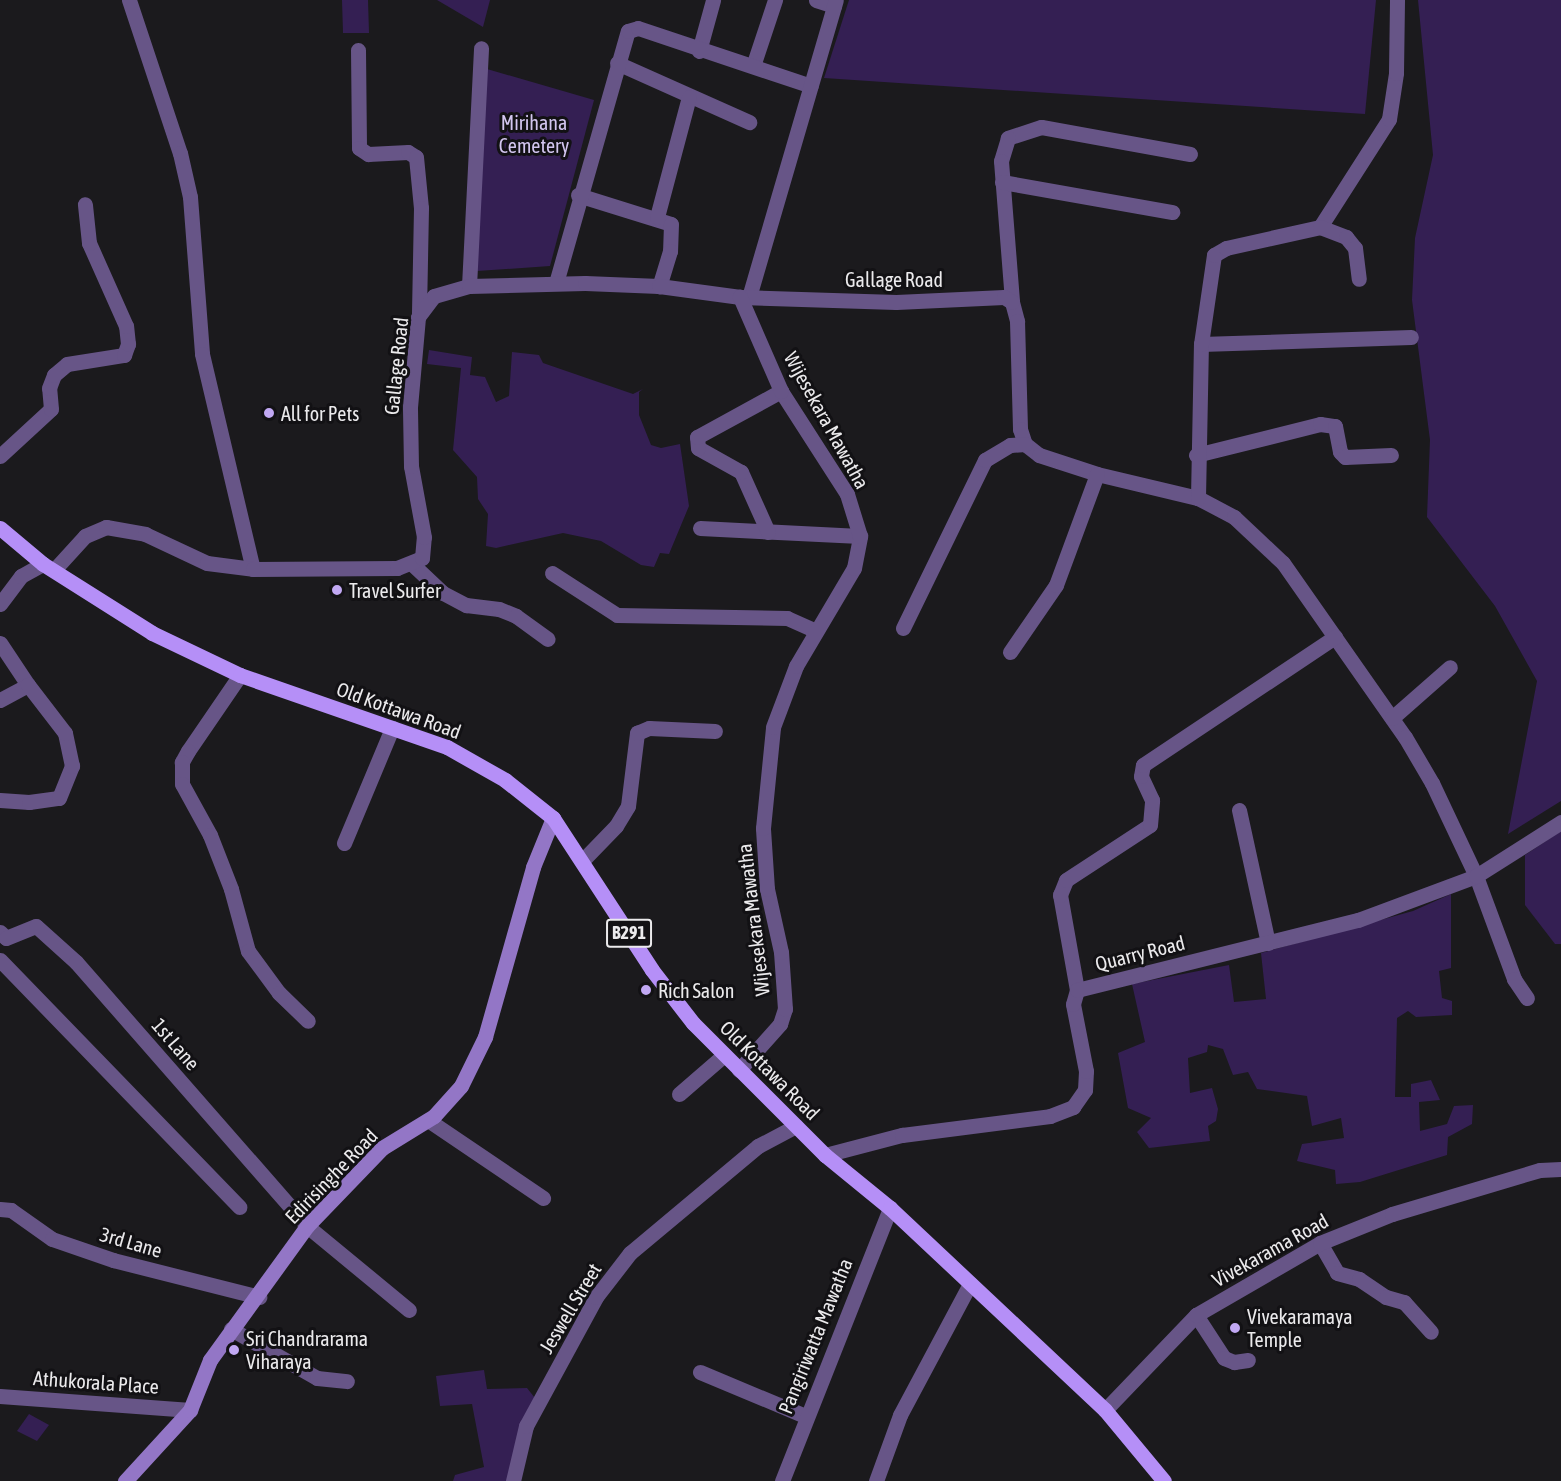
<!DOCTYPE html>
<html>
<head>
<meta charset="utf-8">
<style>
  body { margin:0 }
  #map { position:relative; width:1561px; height:1481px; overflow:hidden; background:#1b1a1d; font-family:"Asap Condensed",sans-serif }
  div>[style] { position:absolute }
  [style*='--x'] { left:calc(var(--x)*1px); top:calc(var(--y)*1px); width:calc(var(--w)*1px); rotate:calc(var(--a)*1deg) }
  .green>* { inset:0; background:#341f53 }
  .minor>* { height:15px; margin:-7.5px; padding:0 7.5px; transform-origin:7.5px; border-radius:7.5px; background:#675587 }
  .secondary>* { height:15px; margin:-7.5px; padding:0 7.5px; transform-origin:7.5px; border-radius:7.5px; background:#9376c6 }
  .primary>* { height:15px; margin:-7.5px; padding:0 7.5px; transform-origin:7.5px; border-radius:7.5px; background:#b58ff7 }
  .dots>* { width:16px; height:16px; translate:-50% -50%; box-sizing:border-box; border:3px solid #121114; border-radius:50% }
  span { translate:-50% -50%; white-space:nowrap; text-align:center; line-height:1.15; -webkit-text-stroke:6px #121114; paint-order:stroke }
  .shield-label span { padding:2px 4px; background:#121114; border:2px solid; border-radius:4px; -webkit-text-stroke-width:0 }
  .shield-label { font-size:18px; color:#ebeaec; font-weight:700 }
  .park-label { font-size:20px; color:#d3c6f0 }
  .street-label { font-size:20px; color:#ebeaec }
  .poi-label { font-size:20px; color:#ebeaec }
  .left { translate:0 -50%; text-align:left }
</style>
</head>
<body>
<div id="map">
  <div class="green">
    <i style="clip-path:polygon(342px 0,368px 0,369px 33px,343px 33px)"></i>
    <i style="clip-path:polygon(437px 0,490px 0,483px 27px)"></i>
    <i style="clip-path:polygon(849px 0,1376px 0,1365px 114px,824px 78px)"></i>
    <i style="clip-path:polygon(1418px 0,1561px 0,1561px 801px,1508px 834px,1537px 681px,1495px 606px,1427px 517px,1430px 440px,1412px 300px,1415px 238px,1433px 155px)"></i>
    <i style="clip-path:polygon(487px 69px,594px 100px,550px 266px,477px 271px)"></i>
    <i style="clip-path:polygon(429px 350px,472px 357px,470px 375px,485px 377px,496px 402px,509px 396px,512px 352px,539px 355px,543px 363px,633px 394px,643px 389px,639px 392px,639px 415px,651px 445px,661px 448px,680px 444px,689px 506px,669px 554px,660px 553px,654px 567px,641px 565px,601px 541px,563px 533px,496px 548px,486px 546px,488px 514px,478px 499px,477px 477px,453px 450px,461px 368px,427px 364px)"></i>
    <i style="clip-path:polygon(1561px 831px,1561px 944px,1555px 944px,1525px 905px,1525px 855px)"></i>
    <i style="clip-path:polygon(1451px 894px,1451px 968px,1439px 971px,1442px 998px,1452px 1001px,1452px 1015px,1416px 1017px,1408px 1011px,1397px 1018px,1395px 1097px,1411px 1097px,1411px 1084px,1431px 1080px,1440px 1100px,1419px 1102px,1420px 1131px,1447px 1124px,1454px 1106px,1473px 1105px,1472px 1124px,1448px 1137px,1447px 1155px,1360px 1182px,1336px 1184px,1335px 1170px,1297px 1161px,1302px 1144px,1344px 1138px,1341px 1118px,1312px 1126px,1307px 1096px,1257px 1089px,1248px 1072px,1233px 1075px,1223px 1049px,1208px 1045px,1207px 1052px,1188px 1058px,1190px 1093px,1212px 1088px,1218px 1109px,1216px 1121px,1208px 1126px,1210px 1141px,1149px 1148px,1137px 1132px,1151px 1118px,1128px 1108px,1118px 1053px,1145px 1042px,1132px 984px,1229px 965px,1234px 1002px,1266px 999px,1261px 953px,1413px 911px)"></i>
    <i style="clip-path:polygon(484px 1370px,487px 1389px,527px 1388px,535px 1398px,508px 1481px,453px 1481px,455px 1475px,484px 1467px,472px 1404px,440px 1406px,436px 1376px)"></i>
    <i style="clip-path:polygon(29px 1414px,49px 1425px,37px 1441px,17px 1431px)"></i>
  </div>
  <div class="minor">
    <i style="--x:129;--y:0;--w:161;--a:71.6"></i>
    <i style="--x:180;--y:153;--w:45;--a:77.2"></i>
    <i style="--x:190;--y:197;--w:157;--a:85.6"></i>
    <i style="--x:202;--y:354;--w:221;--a:76.7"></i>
    <i style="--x:816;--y:0;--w:19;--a:18"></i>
    <i style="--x:358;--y:50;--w:98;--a:89.4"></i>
    <i style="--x:359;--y:148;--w:11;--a:34"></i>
    <i style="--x:368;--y:154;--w:40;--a:-2.9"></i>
    <i style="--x:408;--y:152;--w:9;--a:32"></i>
    <i style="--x:416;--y:157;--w:51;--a:84.4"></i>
    <i style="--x:421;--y:208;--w:106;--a:91.1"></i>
    <i style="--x:699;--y:51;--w:53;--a:-74.6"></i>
    <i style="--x:617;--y:63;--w:145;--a:24.1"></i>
    <i style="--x:753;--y:66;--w:70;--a:-71.6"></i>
    <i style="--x:1190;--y:154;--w:151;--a:-169.7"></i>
    <i style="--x:1041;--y:127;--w:35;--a:162"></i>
    <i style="--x:1008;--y:138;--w:24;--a:107"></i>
    <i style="--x:1001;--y:161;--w:141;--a:85.5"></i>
    <i style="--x:1012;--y:302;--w:20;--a:75"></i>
    <i style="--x:1017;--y:321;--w:108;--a:88.4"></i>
    <i style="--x:1020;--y:429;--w:16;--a:72"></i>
    <i style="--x:1025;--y:444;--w:18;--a:38"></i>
    <i style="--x:1039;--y:455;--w:61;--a:18.1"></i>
    <i style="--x:1097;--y:474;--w:104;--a:13.4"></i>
    <i style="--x:1198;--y:498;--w:41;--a:27.8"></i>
    <i style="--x:1234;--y:517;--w:67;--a:43.2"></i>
    <i style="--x:1283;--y:563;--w:213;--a:55"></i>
    <i style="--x:1405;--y:737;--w:53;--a:59.6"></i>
    <i style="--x:1432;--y:783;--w:103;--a:64.7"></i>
    <i style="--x:1476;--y:876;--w:110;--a:69.7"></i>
    <i style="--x:1514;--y:979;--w:23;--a:56"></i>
    <i style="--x:1002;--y:182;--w:173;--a:10"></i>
    <i style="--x:578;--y:195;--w:97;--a:17.3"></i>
    <i style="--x:671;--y:224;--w:27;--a:92"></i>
    <i style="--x:670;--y:251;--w:37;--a:107"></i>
    <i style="--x:657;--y:217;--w:124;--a:-75.1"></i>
    <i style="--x:1320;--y:227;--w:128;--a:-57.4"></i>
    <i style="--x:1389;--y:119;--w:47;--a:-81.3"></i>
    <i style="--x:1396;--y:73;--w:73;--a:-89.2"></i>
    <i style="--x:556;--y:283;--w:262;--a:-74.1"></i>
    <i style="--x:628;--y:31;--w:10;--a:-17"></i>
    <i style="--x:638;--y:28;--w:182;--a:18.5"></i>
    <i style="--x:469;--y:286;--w:238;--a:-87.1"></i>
    <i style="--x:749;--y:297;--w:309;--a:-73.7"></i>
    <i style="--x:1201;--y:344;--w:210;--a:-1.9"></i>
    <i style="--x:1196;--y:455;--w:128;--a:-14"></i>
    <i style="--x:1320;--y:424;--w:15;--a:8"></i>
    <i style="--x:1335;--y:426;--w:26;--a:79"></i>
    <i style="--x:1340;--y:452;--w:7;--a:45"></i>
    <i style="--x:1345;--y:457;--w:46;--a:-2.5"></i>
    <i style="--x:0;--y:456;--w:69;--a:-42.7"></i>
    <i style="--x:51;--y:409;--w:21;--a:-95"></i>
    <i style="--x:49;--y:388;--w:14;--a:-69"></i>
    <i style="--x:54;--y:375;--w:17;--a:-40"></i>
    <i style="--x:67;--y:364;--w:58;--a:-9"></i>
    <i style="--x:124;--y:355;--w:12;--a:-70"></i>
    <i style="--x:128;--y:344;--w:18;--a:-96"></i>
    <i style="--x:126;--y:326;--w:91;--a:-114"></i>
    <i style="--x:89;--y:243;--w:39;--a:-96"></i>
    <i style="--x:1198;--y:498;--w:154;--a:-88.9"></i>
    <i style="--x:1201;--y:344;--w:90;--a:-81.7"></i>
    <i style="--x:1214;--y:255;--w:14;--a:-30"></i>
    <i style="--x:1226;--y:248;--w:96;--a:-12.6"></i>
    <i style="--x:1320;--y:227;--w:28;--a:21"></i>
    <i style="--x:1346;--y:237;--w:14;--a:51"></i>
    <i style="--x:1355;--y:248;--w:31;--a:83"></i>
    <i style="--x:700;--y:528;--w:160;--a:2.9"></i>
    <i style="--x:768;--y:532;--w:66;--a:-114.2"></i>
    <i style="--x:741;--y:472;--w:49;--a:-150.8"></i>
    <i style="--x:698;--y:448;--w:11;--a:-95"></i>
    <i style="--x:697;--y:437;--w:96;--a:-28.7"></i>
    <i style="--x:411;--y:563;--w:44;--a:43.2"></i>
    <i style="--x:443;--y:593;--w:26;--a:28"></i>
    <i style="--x:466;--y:605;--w:33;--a:7"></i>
    <i style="--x:499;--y:609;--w:18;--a:22"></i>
    <i style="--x:516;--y:616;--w:39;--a:36"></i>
    <i style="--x:54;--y:570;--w:46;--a:-47.6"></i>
    <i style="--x:85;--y:536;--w:23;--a:-23"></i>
    <i style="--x:106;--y:527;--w:40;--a:10"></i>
    <i style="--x:145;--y:534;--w:68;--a:25.1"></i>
    <i style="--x:207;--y:563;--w:46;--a:7.4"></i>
    <i style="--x:253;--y:569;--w:144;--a:-0.4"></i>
    <i style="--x:397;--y:568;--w:27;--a:-22"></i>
    <i style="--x:422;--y:558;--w:21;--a:-85"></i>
    <i style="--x:424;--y:537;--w:72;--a:-100.4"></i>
    <i style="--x:411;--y:466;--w:59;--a:-91"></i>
    <i style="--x:410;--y:407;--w:90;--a:-84.9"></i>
    <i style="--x:418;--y:317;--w:26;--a:-53"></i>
    <i style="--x:434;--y:296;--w:36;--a:-16"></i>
    <i style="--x:469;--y:286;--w:116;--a:-1.5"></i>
    <i style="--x:585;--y:283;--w:74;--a:2.3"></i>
    <i style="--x:659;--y:286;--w:82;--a:7.7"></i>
    <i style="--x:740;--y:297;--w:156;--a:1.8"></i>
    <i style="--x:896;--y:302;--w:108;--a:-2.7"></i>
    <i style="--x:1004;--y:297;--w:9;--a:32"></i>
    <i style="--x:552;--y:573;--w:77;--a:32.9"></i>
    <i style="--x:617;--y:615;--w:170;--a:1"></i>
    <i style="--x:787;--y:618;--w:32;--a:24"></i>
    <i style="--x:0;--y:604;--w:35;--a:-53"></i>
    <i style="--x:21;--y:576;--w:25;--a:-29"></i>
    <i style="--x:903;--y:628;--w:187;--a:-64"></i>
    <i style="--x:985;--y:460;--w:29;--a:-31"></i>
    <i style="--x:1010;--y:445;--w:15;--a:-4"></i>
    <i style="--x:0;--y:643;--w:50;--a:56.3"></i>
    <i style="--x:28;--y:685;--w:32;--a:152"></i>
    <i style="--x:1010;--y:652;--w:81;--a:-55.5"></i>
    <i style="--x:1056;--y:585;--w:118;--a:-69.7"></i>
    <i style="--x:240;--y:675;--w:92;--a:124.4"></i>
    <i style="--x:188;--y:751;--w:13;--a:119"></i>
    <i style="--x:182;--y:762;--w:22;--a:90"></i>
    <i style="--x:182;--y:784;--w:58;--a:61.2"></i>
    <i style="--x:210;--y:835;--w:58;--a:68.7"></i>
    <i style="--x:231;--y:889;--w:64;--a:74.7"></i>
    <i style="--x:248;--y:951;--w:52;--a:53.6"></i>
    <i style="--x:279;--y:993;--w:40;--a:44"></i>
    <i style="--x:1392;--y:718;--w:77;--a:-41.3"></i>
    <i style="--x:0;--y:800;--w:29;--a:4"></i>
    <i style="--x:29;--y:802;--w:30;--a:-8"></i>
    <i style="--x:59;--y:798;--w:35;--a:-68"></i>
    <i style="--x:72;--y:766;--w:34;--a:-102"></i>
    <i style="--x:65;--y:733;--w:61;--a:-127.6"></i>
    <i style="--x:1239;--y:810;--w:136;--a:77.7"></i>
    <i style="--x:344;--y:843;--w:125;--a:-67.3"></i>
    <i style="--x:583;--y:860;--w:47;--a:-45.9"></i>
    <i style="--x:616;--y:826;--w:23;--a:-59"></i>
    <i style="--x:628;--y:806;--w:74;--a:-83"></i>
    <i style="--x:637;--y:733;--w:13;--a:-23"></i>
    <i style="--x:649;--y:728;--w:66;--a:2.6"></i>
    <i style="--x:0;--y:932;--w:8;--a:45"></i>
    <i style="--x:6;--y:938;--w:32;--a:-22"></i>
    <i style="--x:36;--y:926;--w:54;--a:42"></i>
    <i style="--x:76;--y:962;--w:351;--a:48.8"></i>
    <i style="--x:307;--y:1226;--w:132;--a:39.5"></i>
    <i style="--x:0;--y:960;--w:344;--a:45.9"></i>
    <i style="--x:1077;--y:990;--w:97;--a:-100.1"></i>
    <i style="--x:1060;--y:895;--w:16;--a:-68"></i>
    <i style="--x:1066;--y:880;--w:100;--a:-33.2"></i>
    <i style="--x:1150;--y:825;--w:25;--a:-85"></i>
    <i style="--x:1152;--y:800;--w:26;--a:-115"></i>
    <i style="--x:1141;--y:776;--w:11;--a:-80"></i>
    <i style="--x:1143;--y:765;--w:231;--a:-33.7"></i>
    <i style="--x:739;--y:1070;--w:62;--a:-48.3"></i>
    <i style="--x:780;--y:1024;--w:16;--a:-72"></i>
    <i style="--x:785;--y:1009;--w:57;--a:-94"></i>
    <i style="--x:781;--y:952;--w:65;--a:-102.5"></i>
    <i style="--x:767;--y:889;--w:61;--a:-93.8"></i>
    <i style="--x:763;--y:828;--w:101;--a:-84.3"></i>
    <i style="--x:773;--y:727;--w:65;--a:-69.3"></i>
    <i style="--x:796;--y:666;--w:114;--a:-59.4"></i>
    <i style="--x:854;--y:568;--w:33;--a:-79"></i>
    <i style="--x:860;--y:536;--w:44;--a:-107.2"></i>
    <i style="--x:847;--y:494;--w:122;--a:-122.7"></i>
    <i style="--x:781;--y:391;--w:103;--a:-113.6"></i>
    <i style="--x:679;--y:1094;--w:60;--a:-40.9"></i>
    <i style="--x:428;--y:1120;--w:139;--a:34.1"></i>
    <i style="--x:825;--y:1155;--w:80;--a:-14.6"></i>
    <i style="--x:902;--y:1135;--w:149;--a:-7.3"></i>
    <i style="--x:1050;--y:1116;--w:25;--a:-21"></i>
    <i style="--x:1073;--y:1107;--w:21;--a:-55"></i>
    <i style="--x:1085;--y:1090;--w:19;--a:-87"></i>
    <i style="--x:1086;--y:1071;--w:68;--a:-101"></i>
    <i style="--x:1073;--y:1004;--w:15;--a:-74"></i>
    <i style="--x:1077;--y:990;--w:290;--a:-14"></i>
    <i style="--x:1358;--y:920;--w:126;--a:-20.4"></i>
    <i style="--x:1476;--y:876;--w:101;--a:-32.4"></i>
    <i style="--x:0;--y:1209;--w:11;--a:5"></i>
    <i style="--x:11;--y:1210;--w:50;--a:35.3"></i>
    <i style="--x:52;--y:1239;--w:65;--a:19"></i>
    <i style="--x:113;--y:1260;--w:151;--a:14.2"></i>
    <i style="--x:1320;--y:1243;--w:34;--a:60"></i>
    <i style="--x:1337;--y:1273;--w:23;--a:15"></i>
    <i style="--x:1359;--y:1279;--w:32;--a:34"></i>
    <i style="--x:1386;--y:1297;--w:19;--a:16"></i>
    <i style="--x:1404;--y:1302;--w:40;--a:48"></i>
    <i style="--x:1196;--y:1315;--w:51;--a:56.9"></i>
    <i style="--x:1224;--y:1358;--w:11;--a:22"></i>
    <i style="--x:1234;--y:1362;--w:14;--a:-8"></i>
    <i style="--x:231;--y:1329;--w:99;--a:29.7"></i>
    <i style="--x:317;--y:1378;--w:30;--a:6"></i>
    <i style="--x:700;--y:1372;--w:114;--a:22.7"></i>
    <i style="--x:0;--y:1396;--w:191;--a:4.2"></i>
    <i style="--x:1105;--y:1410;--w:132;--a:-46.2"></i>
    <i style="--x:1196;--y:1315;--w:143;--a:-30.1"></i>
    <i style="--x:1320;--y:1243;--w:78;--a:-21.9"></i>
    <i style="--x:1392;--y:1214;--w:154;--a:-16.6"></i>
    <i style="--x:1540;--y:1170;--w:21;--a:-3"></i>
    <i style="--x:513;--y:1481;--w:57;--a:-76.7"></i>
    <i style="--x:526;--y:1426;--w:147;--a:-61.5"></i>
    <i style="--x:596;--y:1297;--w:56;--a:-52.3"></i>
    <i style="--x:630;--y:1253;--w:167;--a:-39.9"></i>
    <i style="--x:758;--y:1146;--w:43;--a:-27.8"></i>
    <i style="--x:782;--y:1481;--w:294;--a:-68.4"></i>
    <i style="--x:876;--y:1481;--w:70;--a:-70"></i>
    <i style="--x:900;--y:1415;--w:149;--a:-61.9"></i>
  </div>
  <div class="secondary">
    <i style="--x:125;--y:1481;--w:96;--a:-47.5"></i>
    <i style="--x:190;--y:1410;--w:54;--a:-68.2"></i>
    <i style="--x:210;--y:1360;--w:165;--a:-54.1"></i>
    <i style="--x:307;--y:1226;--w:108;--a:-46.1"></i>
    <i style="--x:382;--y:1148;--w:61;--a:-31.6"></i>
    <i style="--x:434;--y:1116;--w:40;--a:-48"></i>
    <i style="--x:461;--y:1086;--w:55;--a:-63.9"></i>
    <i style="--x:485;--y:1037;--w:177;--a:-74.2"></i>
    <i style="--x:533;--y:867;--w:53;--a:-67.8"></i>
  </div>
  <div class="primary">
    <i style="--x:0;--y:528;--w:56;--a:39.9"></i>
    <i style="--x:43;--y:564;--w:129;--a:32.3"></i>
    <i style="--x:152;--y:633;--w:98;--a:25.5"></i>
    <i style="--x:240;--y:675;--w:219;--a:19.2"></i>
    <i style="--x:447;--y:747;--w:67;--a:29.6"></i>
    <i style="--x:505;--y:780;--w:61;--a:38.4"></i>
    <i style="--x:553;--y:818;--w:181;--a:56.9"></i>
    <i style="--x:652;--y:970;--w:67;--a:52.3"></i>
    <i style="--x:693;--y:1023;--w:187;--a:45"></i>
    <i style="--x:825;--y:1155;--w:84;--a:39.2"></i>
    <i style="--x:890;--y:1208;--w:295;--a:43.2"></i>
    <i style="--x:1105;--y:1410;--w:92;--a:50.3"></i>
  </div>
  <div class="dots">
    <i style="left:269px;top:413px;background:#c1a8f3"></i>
    <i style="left:337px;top:590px;background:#c1a8f3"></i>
    <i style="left:646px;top:990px;background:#c1a8f3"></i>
    <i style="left:1235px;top:1328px;background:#c1a8f3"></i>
    <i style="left:234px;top:1350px;background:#c1a8f3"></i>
  </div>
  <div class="shield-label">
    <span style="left:629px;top:933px">B291</span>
  </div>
  <div class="park-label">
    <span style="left:534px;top:134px">Mirihana<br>Cemetery</span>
  </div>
  <div class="street-label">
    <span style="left:894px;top:279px">Gallage Road</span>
    <span style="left:396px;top:366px;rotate:-84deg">Gallage Road</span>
    <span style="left:827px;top:420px;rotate:61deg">Wijesekara Mawatha</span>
    <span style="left:399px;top:710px;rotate:20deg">Old Kottawa Road</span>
    <span style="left:753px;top:920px;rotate:-97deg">Wijesekara Mawatha</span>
    <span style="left:1140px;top:953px;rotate:-14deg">Quarry Road</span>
    <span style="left:176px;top:1044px;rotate:49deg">1st Lane</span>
    <span style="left:770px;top:1070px;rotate:45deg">Old Kottawa Road</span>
    <span style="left:331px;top:1176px;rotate:-46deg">Edirisinghe Road</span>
    <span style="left:131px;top:1242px;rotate:16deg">3rd Lane</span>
    <span style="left:1270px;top:1250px;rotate:-29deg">Vivekarama Road</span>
    <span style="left:570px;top:1308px;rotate:-59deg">Jeswell Street</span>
    <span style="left:815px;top:1336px;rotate:-68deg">Pangiriwatta Mawatha</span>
    <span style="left:96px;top:1382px;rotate:4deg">Athukorala Place</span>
  </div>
  <div class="poi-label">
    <span class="left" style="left:281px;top:413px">All for Pets</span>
    <span class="left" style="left:349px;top:590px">Travel Surfer</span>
    <span class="left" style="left:658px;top:990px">Rich Salon</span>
    <span class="left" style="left:1247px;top:1328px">Vivekaramaya<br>Temple</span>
    <span class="left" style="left:246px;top:1350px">Sri Chandrarama<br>Viharaya</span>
  </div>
</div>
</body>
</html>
